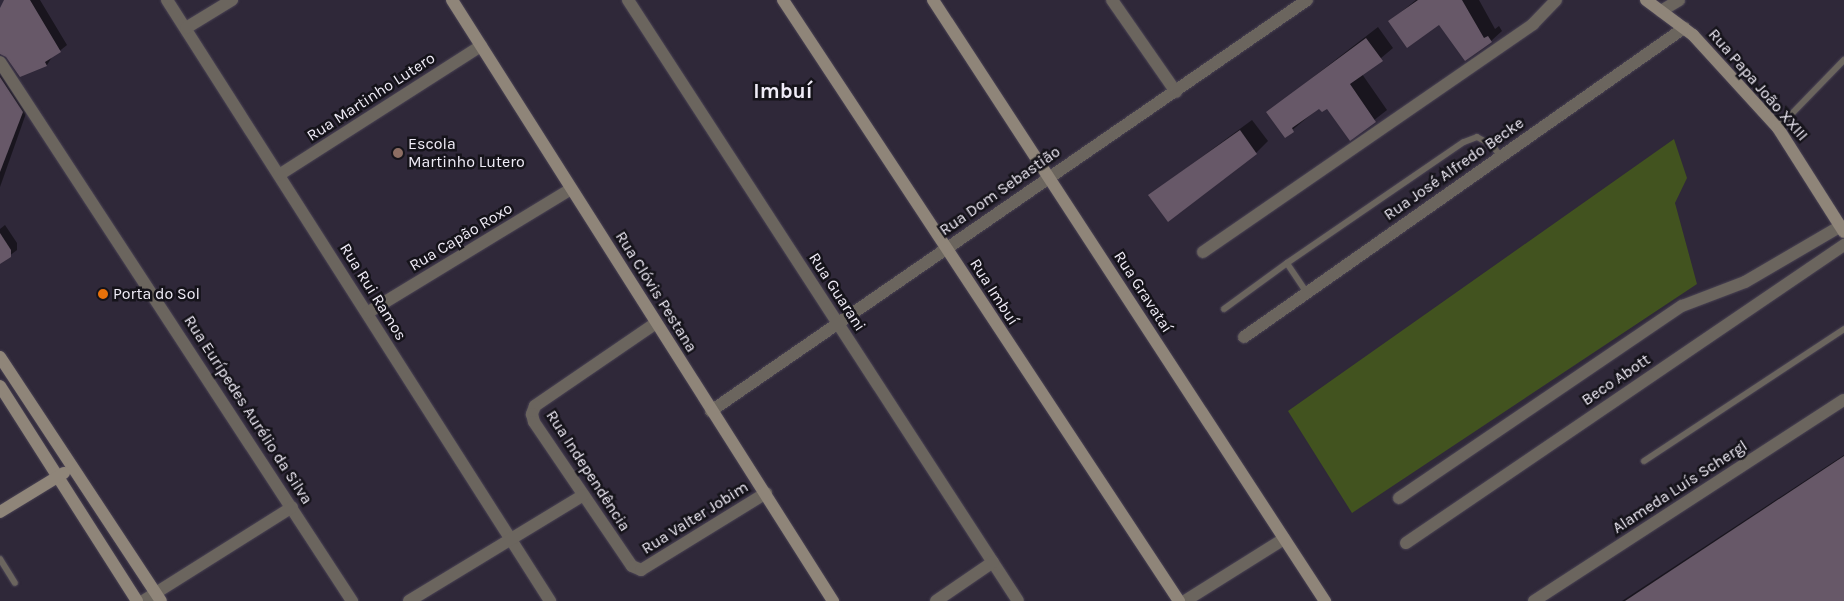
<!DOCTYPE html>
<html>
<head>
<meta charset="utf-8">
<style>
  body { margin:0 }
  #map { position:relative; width:1844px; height:601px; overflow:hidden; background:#2f2839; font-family:Karla,sans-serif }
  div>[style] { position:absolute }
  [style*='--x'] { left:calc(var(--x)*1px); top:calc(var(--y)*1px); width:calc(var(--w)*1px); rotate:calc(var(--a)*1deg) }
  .green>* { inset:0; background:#42531f }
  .shadow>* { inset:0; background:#0007 }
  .building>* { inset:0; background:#675868 }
  .roads { filter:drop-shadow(0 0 1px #4a4354) drop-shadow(0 0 1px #4a4354) }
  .lane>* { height:6px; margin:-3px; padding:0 3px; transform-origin:3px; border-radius:3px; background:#6b655e }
  .street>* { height:12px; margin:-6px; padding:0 6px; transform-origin:6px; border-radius:6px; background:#6b655e }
  .secondary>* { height:12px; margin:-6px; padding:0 6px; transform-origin:6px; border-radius:6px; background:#8f8579 }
  .dots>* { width:14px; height:14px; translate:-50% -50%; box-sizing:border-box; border:2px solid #15131a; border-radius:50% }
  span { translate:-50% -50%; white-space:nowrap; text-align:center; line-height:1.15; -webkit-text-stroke:5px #15131a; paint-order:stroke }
  .street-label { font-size:16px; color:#f0ecf7 }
  .poi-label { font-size:16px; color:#f0ecf7 }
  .left { translate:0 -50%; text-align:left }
  .district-label { font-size:21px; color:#f0ecf7; font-weight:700 }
</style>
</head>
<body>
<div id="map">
  <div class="green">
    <i style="clip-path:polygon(1674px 139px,1687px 178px,1675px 203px,1697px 284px,1352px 513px,1288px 411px)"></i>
  </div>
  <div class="shadow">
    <i style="clip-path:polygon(5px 0,40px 0,67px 45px,52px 57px,47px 65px,20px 76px,5px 54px,0 53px,0 12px)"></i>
    <i style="clip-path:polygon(1416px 0,1479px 0,1495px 29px,1499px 26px,1502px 31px,1491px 41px,1440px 23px,1390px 21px)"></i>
    <i style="clip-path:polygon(1378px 27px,1393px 48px,1362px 74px,1387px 110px,1350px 139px,1327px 107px,1320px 107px,1285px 136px,1268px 112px)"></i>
    <i style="clip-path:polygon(0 61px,29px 105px,0 187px)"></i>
    <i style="clip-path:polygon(1252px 120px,1268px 141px,1256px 153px,1150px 195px)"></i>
    <i style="clip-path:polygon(5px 225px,17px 243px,17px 250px,0 263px,0 229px)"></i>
    <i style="clip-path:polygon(1844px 455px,1844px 601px,1622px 601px)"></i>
  </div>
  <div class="building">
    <i style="clip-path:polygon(4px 0,30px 0,61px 52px,45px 62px,47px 66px,20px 77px,6px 57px,0 54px,0 8px)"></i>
    <i style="clip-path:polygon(1418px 0,1462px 0,1484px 38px,1488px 36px,1492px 42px,1465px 61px,1439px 25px,1407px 48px,1388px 21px)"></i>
    <i style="clip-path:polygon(1366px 38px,1383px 61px,1350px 84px,1376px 122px,1350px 141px,1327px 109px,1322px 112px,1319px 109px,1292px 128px,1294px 132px,1285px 138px,1266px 112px)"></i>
    <i style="clip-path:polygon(0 77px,23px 112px,0 172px)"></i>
    <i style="clip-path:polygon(1240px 130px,1257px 154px,1168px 222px,1148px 195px)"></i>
    <i style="clip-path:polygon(0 233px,11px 250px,11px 257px,0 264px)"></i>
    <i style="clip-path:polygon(1844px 456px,1844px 601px,1625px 601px)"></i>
  </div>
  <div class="roads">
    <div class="lane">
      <i style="--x:1778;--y:128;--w:95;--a:-45.9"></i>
      <i style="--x:1307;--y:293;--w:36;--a:-124"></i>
      <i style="--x:1287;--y:263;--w:214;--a:-34.4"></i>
      <i style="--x:1464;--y:142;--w:14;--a:-21"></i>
      <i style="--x:1477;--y:137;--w:18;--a:29"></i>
      <i style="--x:1493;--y:146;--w:12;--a:55"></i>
      <i style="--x:1224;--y:309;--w:78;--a:-36.1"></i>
      <i style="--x:1644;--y:461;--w:240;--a:-33.4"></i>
      <i style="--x:0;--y:559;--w:28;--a:58"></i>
    </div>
    <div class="street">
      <i style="--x:167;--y:0;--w:713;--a:57.49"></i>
      <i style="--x:628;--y:0;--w:716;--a:57.02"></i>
      <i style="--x:1112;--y:0;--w:112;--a:55.2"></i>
      <i style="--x:1661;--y:11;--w:21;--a:-31"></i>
      <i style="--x:186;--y:28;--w:54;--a:-31.3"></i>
      <i style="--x:0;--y:62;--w:644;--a:56.85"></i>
      <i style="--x:279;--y:175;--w:240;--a:-32.6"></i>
      <i style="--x:1203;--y:252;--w:401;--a:-34.6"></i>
      <i style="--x:1533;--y:24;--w:33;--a:-46"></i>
      <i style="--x:367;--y:313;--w:239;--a:-31.3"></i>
      <i style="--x:656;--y:323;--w:147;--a:145.6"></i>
      <i style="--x:535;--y:406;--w:9;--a:111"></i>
      <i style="--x:532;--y:414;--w:8;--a:76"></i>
      <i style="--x:534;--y:422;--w:174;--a:55.8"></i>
      <i style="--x:632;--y:566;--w:10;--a:24"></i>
      <i style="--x:641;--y:570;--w:147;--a:-31.6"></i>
      <i style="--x:1244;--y:337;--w:538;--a:-35.08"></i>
      <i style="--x:711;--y:411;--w:724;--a:-34.59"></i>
      <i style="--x:1399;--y:498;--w:342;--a:-34.2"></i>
      <i style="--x:1682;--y:306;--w:67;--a:-20.9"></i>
      <i style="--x:1745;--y:282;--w:111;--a:-30.3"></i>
      <i style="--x:1406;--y:543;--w:530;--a:-34.23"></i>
      <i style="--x:143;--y:601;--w:176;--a:-32.2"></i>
      <i style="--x:409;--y:601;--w:204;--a:-31.3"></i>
      <i style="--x:936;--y:601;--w:69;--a:-34.4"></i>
      <i style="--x:1185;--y:601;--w:117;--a:-32.1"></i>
      <i style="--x:1534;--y:601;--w:369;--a:-33"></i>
    </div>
    <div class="secondary">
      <i style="--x:452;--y:0;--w:712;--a:57.63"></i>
      <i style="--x:783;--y:0;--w:720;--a:56.62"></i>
      <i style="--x:933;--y:0;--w:718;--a:56.89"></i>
      <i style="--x:1646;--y:0;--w:59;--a:36.7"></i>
      <i style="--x:1693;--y:35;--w:126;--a:47.6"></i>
      <i style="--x:1778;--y:128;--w:123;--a:57.6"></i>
      <i style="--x:0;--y:357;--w:292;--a:56.6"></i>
      <i style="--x:0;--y:386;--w:255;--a:57.5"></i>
      <i style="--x:0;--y:512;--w:75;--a:-31.4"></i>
    </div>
  </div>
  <div class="dots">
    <i style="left:398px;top:153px;background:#8d6e63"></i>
    <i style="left:103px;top:294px;background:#e8710a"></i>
  </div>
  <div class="street-label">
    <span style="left:1758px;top:85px;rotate:49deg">Rua Papa João XXIII</span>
    <span style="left:371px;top:97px;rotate:-33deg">Rua Martinho Lutero</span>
    <span style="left:1454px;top:169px;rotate:-35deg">Rua José Alfredo Becke</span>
    <span style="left:1000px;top:191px;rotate:-35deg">Rua Dom Sebastião</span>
    <span style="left:461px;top:237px;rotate:-31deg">Rua Capão Roxo</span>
    <span style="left:373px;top:292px;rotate:58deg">Rua Rui Ramos</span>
    <span style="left:656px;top:292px;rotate:58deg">Rua Clóvis Pestana</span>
    <span style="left:837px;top:292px;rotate:57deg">Rua Guarani</span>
    <span style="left:994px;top:292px;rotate:57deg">Rua Imbuí</span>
    <span style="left:1143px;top:292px;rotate:57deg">Rua Gravataí</span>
    <span style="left:1616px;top:380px;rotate:-34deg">Beco Abott</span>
    <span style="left:248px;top:410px;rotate:57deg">Rua Eurípedes Aurélio da Silva</span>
    <span style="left:588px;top:471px;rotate:57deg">Rua Independência</span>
    <span style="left:1680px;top:487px;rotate:-33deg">Alameda Luís Schergl</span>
    <span style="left:695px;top:518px;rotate:-32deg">Rua Valter Jobim</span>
  </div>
  <div class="poi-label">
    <span class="left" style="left:408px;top:153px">Escola<br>Martinho Lutero</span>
    <span class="left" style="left:113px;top:294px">Porta do Sol</span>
  </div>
  <div class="district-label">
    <span style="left:783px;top:91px">Imbuí</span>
  </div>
</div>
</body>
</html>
